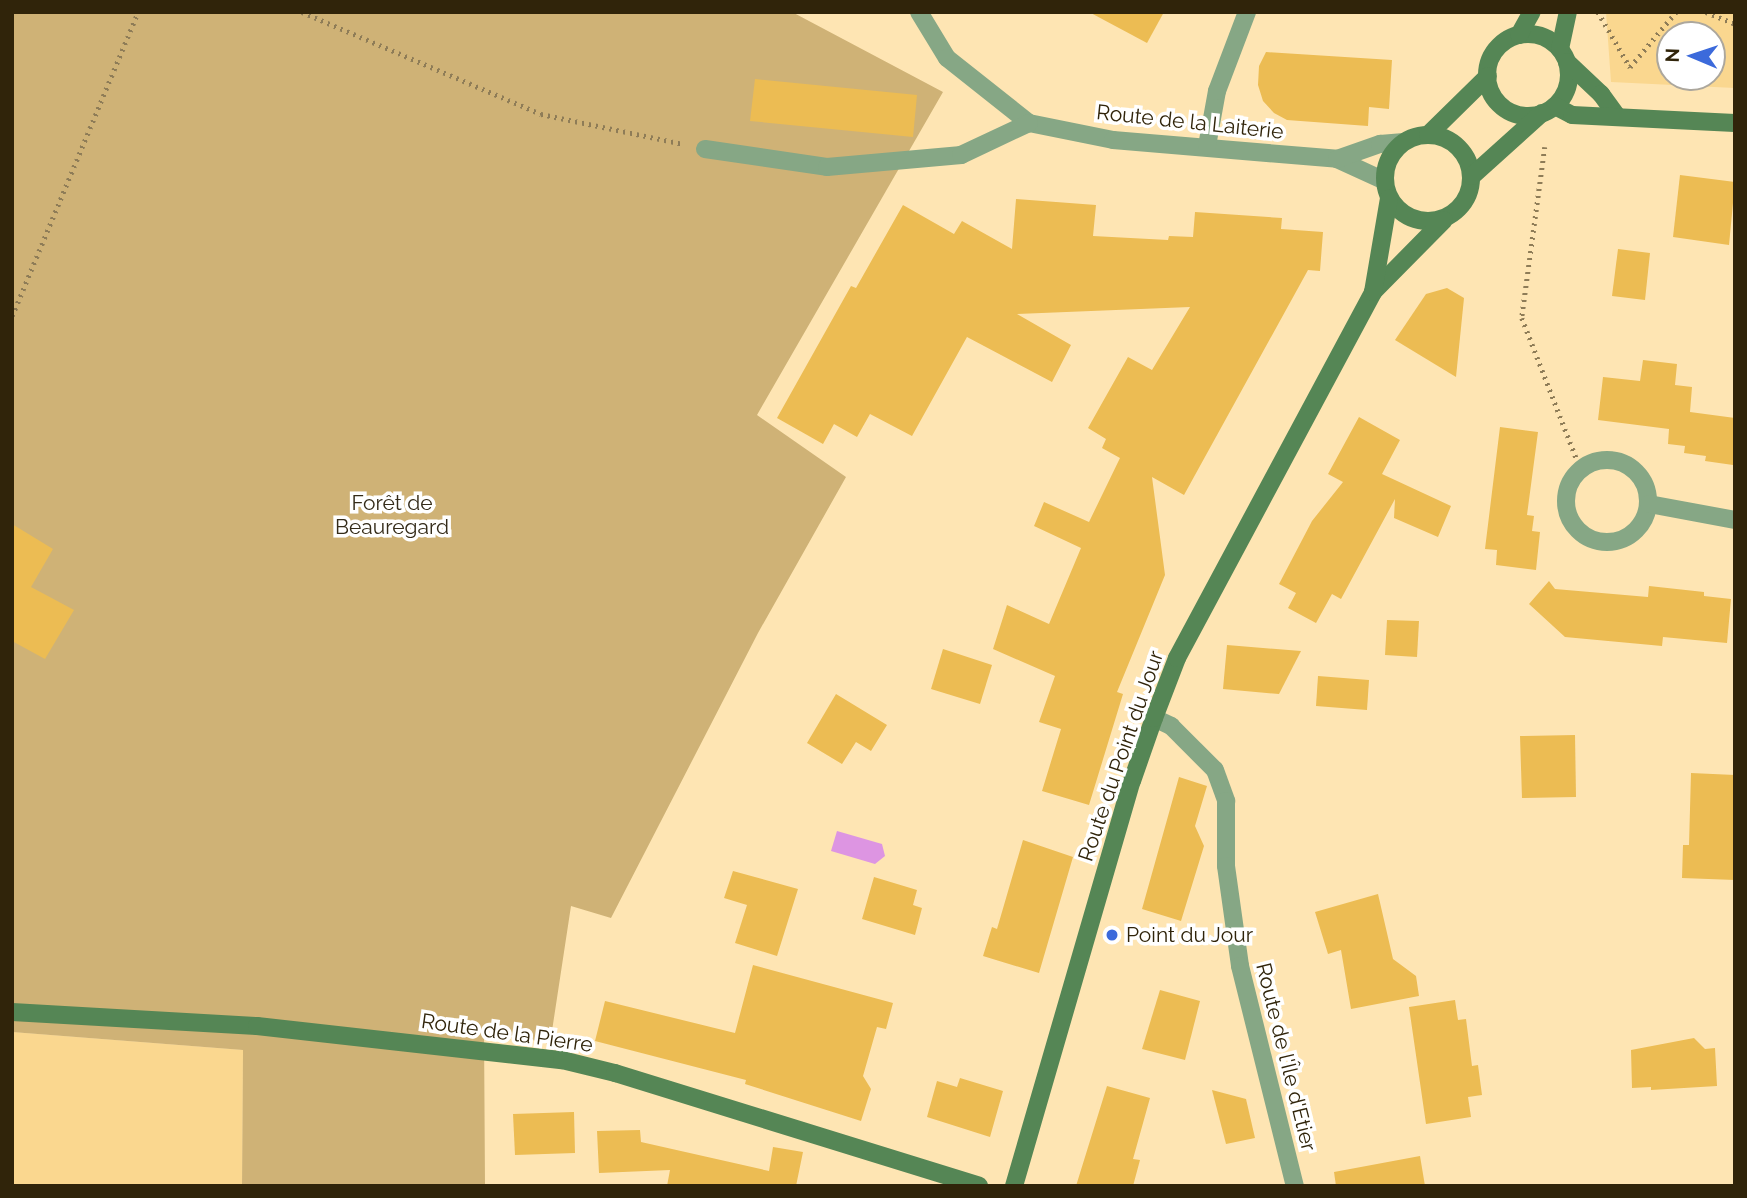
<!DOCTYPE html>
<html>
<head>
<meta charset="utf-8">
<style>
  body { margin:0 }
  #map { position:relative; width:1747px; height:1198px; overflow:hidden; background:#fee5b3; font-family:Raleway,sans-serif }
  div>[style] { position:absolute }
  [style*='--x'] { left:calc(var(--x)*1px); top:calc(var(--y)*1px); width:calc(var(--w)*1px); rotate:calc(var(--a)*1deg) }
  .built>* { inset:0; background:#fad78f }
  .green>* { inset:0; background:#cfb276 }
  .water>* { inset:0; background:#dd95e2 }
  .building>* { inset:0; background:#ecbc53 }
  .path>* { height:4.5px; margin-top:-2.25px; transform-origin:0; background:repeating-linear-gradient(90deg,#8e7c57 0 2px,transparent 0 7px) }
  .street>* { height:18px; margin:-9px; padding:0 9px; transform-origin:9px; border-radius:9px; background:#86a785 }
  .street>.ring { margin:-9px; padding:0; box-sizing:content-box; background:none; border:18px solid #86a785; border-radius:50% }
  .secondary>* { height:18px; margin:-9px; padding:0 9px; transform-origin:9px; border-radius:9px; background:#558655 }
  .secondary>.ring { margin:-9px; padding:0; box-sizing:content-box; background:none; border:18px solid #558655; border-radius:50% }
  .dots>* { width:19px; height:19px; translate:-50% -50%; box-sizing:border-box; border:4px solid #fff; border-radius:50% }
  span { translate:-50% -50%; white-space:nowrap; text-align:center; line-height:1.15; -webkit-text-stroke:7px #fff; paint-order:stroke }
  .street-label { font-size:21px; color:#30240a }
  .park-label { font-size:21px; color:#342b19 }
  .poi-label { font-size:21px; color:#30240a }
  .left { translate:0 -50%; text-align:left }
  .frame { position:absolute; inset:0; border:14px solid #30240a; pointer-events:none }
  .north { position:absolute; left:1656px; top:21px; width:70px; height:70px; box-sizing:border-box; background:#fff; border:2px solid #aca79d; border-radius:50%; rotate:272deg; font-size:19px; font-weight:700; line-height:28px; text-align:center; color:#30240a }
  .north::after { content:''; display:block; margin:auto; width:24px; height:32px; background:#3c6adb; clip-path:polygon(50% 0,100% 100%,50% 72%,0 100%) }
</style>
</head>
<body>
<div id="map">
  <div class="built">
    <i style="clip-path:polygon(evenodd,1606px 12px,1735px 12px,1735px 88px,1611px 82px,1606px 12px,1670px 35px,1712px 35px,1712px 77px,1670px 77px,1670px 35px)"></i>
    <i style="clip-path:polygon(12px 1032px,243px 1050px,242px 1186px,12px 1186px)"></i>
  </div>
  <div class="green">
    <i style="clip-path:polygon(12px 12px,792px 12px,943px 92px,757px 415px,846px 477px,758px 633px,611px 918px,571px 906px,550px 1044px,484px 1029px,485px 1186px,242px 1186px,243px 1050px,12px 1032px)"></i>
  </div>
  <div class="water">
    <i style="clip-path:polygon(837px 831px,882px 844px,885px 856px,875px 864px,831px 851px)"></i>
  </div>
  <div class="building">
    <i style="clip-path:polygon(1089px 12px,1164px 12px,1147px 43px)"></i>
    <i style="clip-path:polygon(1266px 52px,1392px 60px,1389px 109px,1369px 107px,1368px 126px,1287px 120px,1274px 113px,1263px 101px,1258px 85px,1259px 66px)"></i>
    <i style="clip-path:polygon(755px 79px,917px 95px,913px 137px,750px 121px)"></i>
    <i style="clip-path:polygon(1680px 175px,1735px 182px,1729px 245px,1673px 237px)"></i>
    <i style="clip-path:polygon(1016px 199px,1096px 205px,1093px 236px,1168px 240px,1169px 236px,1193px 237px,1195px 212px,1282px 218px,1281px 229px,1323px 232px,1320px 271px,1308px 270px,1184px 495px,1152px 477px,1165px 575px,1117px 692px,1123px 694px,1089px 805px,1042px 791px,1061px 729px,1039px 722px,1055px 676px,993px 649px,1007px 605px,1049px 624px,1081px 548px,1034px 526px,1044px 502px,1089px 522px,1120px 458px,1102px 448px,1106px 439px,1088px 428px,1128px 357px,1152px 370px,1190px 307px,1017px 314px,1071px 345px,1052px 382px,967px 337px,912px 436px,870px 414px,857px 437px,834px 424px,823px 444px,777px 418px,851px 286px,856px 288px,903px 205px,954px 234px,962px 221px,1012px 249px)"></i>
    <i style="clip-path:polygon(1618px 249px,1650px 253px,1645px 300px,1612px 296px)"></i>
    <i style="clip-path:polygon(1447px 288px,1464px 298px,1456px 377px,1395px 340px,1426px 294px)"></i>
    <i style="clip-path:polygon(1643px 360px,1677px 364px,1675px 385px,1692px 387px,1690px 412px,1735px 418px,1733px 465px,1705px 461px,1706px 456px,1684px 453px,1685px 446px,1668px 444px,1669px 429px,1598px 420px,1603px 377px,1640px 381px)"></i>
    <i style="clip-path:polygon(1359px 417px,1400px 440px,1382px 474px,1451px 506px,1438px 537px,1394px 518px,1395px 499px,1341px 599px,1332px 594px,1316px 623px,1288px 608px,1296px 593px,1279px 584px,1312px 521px,1343px 482px,1328px 474px)"></i>
    <i style="clip-path:polygon(1500px 427px,1538px 432px,1527px 515px,1534px 516px,1532px 531px,1540px 532px,1536px 570px,1496px 565px,1497px 550px,1485px 549px)"></i>
    <i style="clip-path:polygon(12px 524px,53px 549px,31px 587px,74px 610px,45px 659px,12px 641px)"></i>
    <i style="clip-path:polygon(1549px 581px,1555px 589px,1648px 597px,1649px 586px,1704px 592px,1704px 596px,1731px 599px,1727px 643px,1663px 637px,1662px 646px,1565px 637px,1529px 604px)"></i>
    <i style="clip-path:polygon(1387px 620px,1419px 621px,1417px 657px,1385px 655px)"></i>
    <i style="clip-path:polygon(1227px 645px,1301px 651px,1279px 694px,1223px 689px)"></i>
    <i style="clip-path:polygon(943px 649px,992px 665px,980px 704px,931px 689px)"></i>
    <i style="clip-path:polygon(1318px 676px,1369px 680px,1367px 710px,1316px 706px)"></i>
    <i style="clip-path:polygon(836px 694px,887px 725px,871px 751px,856px 742px,842px 764px,807px 743px)"></i>
    <i style="clip-path:polygon(1575px 735px,1576px 797px,1522px 798px,1520px 736px)"></i>
    <i style="clip-path:polygon(1691px 773px,1735px 775px,1735px 880px,1682px 878px,1683px 845px,1689px 845px)"></i>
    <i style="clip-path:polygon(1179px 777px,1207px 786px,1195px 826px,1204px 846px,1181px 921px,1142px 909px)"></i>
    <i style="clip-path:polygon(1023px 840px,1073px 857px,1039px 973px,983px 956px,992px 927px,997px 929px)"></i>
    <i style="clip-path:polygon(733px 871px,798px 889px,777px 956px,735px 943px,747px 905px,724px 898px)"></i>
    <i style="clip-path:polygon(874px 877px,917px 890px,913px 905px,922px 908px,915px 935px,862px 919px)"></i>
    <i style="clip-path:polygon(1378px 894px,1393px 959px,1416px 976px,1419px 996px,1351px 1009px,1341px 950px,1328px 954px,1315px 912px)"></i>
    <i style="clip-path:polygon(753px 965px,893px 1003px,886px 1029px,877px 1027px,863px 1076px,871px 1089px,861px 1121px,745px 1084px,746px 1080px,595px 1041px,605px 1001px,735px 1033px)"></i>
    <i style="clip-path:polygon(1160px 990px,1200px 1001px,1185px 1060px,1142px 1049px)"></i>
    <i style="clip-path:polygon(1455px 1000px,1458px 1020px,1466px 1019px,1472px 1066px,1478px 1065px,1482px 1095px,1468px 1097px,1471px 1117px,1426px 1124px,1409px 1007px)"></i>
    <i style="clip-path:polygon(1694px 1038px,1705px 1049px,1715px 1048px,1717px 1086px,1651px 1090px,1651px 1087px,1632px 1088px,1631px 1050px)"></i>
    <i style="clip-path:polygon(960px 1078px,1003px 1091px,990px 1137px,927px 1117px,937px 1081px,957px 1087px)"></i>
    <i style="clip-path:polygon(1107px 1086px,1150px 1098px,1133px 1159px,1140px 1160px,1133px 1186px,1076px 1186px)"></i>
    <i style="clip-path:polygon(1212px 1090px,1246px 1099px,1255px 1138px,1226px 1144px)"></i>
    <i style="clip-path:polygon(574px 1112px,575px 1153px,515px 1155px,513px 1114px)"></i>
    <i style="clip-path:polygon(640px 1130px,641px 1142px,769px 1171px,773px 1147px,803px 1152px,796px 1186px,667px 1186px,670px 1170px,599px 1173px,597px 1131px)"></i>
    <i style="clip-path:polygon(1420px 1156px,1425px 1186px,1336px 1186px,1334px 1172px)"></i>
  </div>
  <div class="path">
    <i style="--x:302;--y:12;--w:260;--a:23.1"></i>
    <i style="--x:541;--y:114;--w:145;--a:11.9"></i>
    <i style="--x:1598;--y:12;--w:64;--a:59.8"></i>
    <i style="--x:1630;--y:67;--w:72;--a:-50.1"></i>
    <i style="--x:1706;--y:12;--w:31;--a:22"></i>
    <i style="--x:1545;--y:147;--w:173;--a:97.7"></i>
    <i style="--x:1522;--y:318;--w:163;--a:68.8"></i>
    <i style="--x:12;--y:316;--w:329;--a:-67.5"></i>
  </div>
  <div class="street">
    <i style="--x:919;--y:12;--w:54;--a:58.7"></i>
    <i style="--x:947;--y:58;--w:105;--a:38.4"></i>
    <i style="--x:1029;--y:123;--w:86;--a:11.4"></i>
    <i style="--x:1113;--y:140;--w:225;--a:4.8"></i>
    <i style="--x:1337;--y:159;--w:53;--a:24.6"></i>
    <i style="--x:1207;--y:146;--w:56;--a:-79.7"></i>
    <i style="--x:1217;--y:91;--w:85;--a:-69.2"></i>
    <i style="--x:705;--y:149;--w:123;--a:8.4"></i>
    <i style="--x:827;--y:167;--w:135;--a:-5.1"></i>
    <i style="--x:961;--y:155;--w:75;--a:-25.2"></i>
    <i style="--x:1337;--y:159;--w:46;--a:-19.2"></i>
    <i style="--x:1380;--y:144;--w:24;--a:-5"></i>
    <i class="ring" style="left:1566px;top:460px;width:64px;height:64px"></i>
    <i style="--x:1649;--y:504;--w:87;--a:10.5"></i>
    <i style="--x:1154;--y:718;--w:19;--a:25"></i>
    <i style="--x:1171;--y:726;--w:62;--a:45"></i>
    <i style="--x:1215;--y:770;--w:33;--a:70"></i>
    <i style="--x:1226;--y:801;--w:65;--a:90"></i>
    <i style="--x:1226;--y:866;--w:101;--a:82"></i>
    <i style="--x:1240;--y:966;--w:227;--a:76"></i>
  </div>
  <div class="secondary">
    <i class="ring" style="left:1487px;top:34px;width:64px;height:64px"></i>
    <i style="--x:1519;--y:35;--w:26;--a:-61"></i>
    <i style="--x:1560;--y:49;--w:38;--a:-78"></i>
    <i style="--x:1567;--y:62;--w:47;--a:43.3"></i>
    <i style="--x:1601;--y:94;--w:26;--a:54"></i>
    <i style="--x:1555;--y:106;--w:19;--a:28"></i>
    <i style="--x:1572;--y:115;--w:163;--a:2.8"></i>
    <i class="ring" style="left:1385px;top:135px;width:68px;height:68px"></i>
    <i style="--x:1428;--y:135;--w:84;--a:-44.5"></i>
    <i style="--x:1472;--y:176;--w:94;--a:-42"></i>
    <i style="--x:1373;--y:292;--w:101;--a:-45.4"></i>
    <i style="--x:12;--y:1012;--w:245;--a:3.3"></i>
    <i style="--x:257;--y:1026;--w:307;--a:6.4"></i>
    <i style="--x:562;--y:1060;--w:55;--a:13.8"></i>
    <i style="--x:615;--y:1073;--w:381;--a:17.2"></i>
    <i style="--x:1014;--y:1186;--w:422;--a:-73.8"></i>
    <i style="--x:1132;--y:781;--w:67;--a:-70.8"></i>
    <i style="--x:1154;--y:718;--w:64;--a:-69"></i>
    <i style="--x:1177;--y:658;--w:415;--a:-61.8"></i>
    <i style="--x:1373;--y:292;--w:95;--a:-80.3"></i>
  </div>
  <div class="dots">
    <i style="left:1112px;top:935px;background:#3c6adb"></i>
  </div>
  <div class="street-label">
    <span style="left:1190px;top:122px;rotate:6deg">Route de la Laiterie</span>
    <span style="left:1121px;top:756px;rotate:-71deg">Route du Point du Jour</span>
    <span style="left:507px;top:1033px;rotate:8deg">Route de la Pierre</span>
    <span style="left:1286px;top:1057px;rotate:76deg">Route de l'Île d'Etier</span>
  </div>
  <div class="park-label">
    <span style="left:392px;top:515px">Forêt de<br>Beauregard</span>
  </div>
  <div class="poi-label">
    <span class="left" style="left:1126px;top:935px">Point du Jour</span>
  </div>
  <div class="frame"></div>
  <div class="north">N</div>
</div>
</body>
</html>
